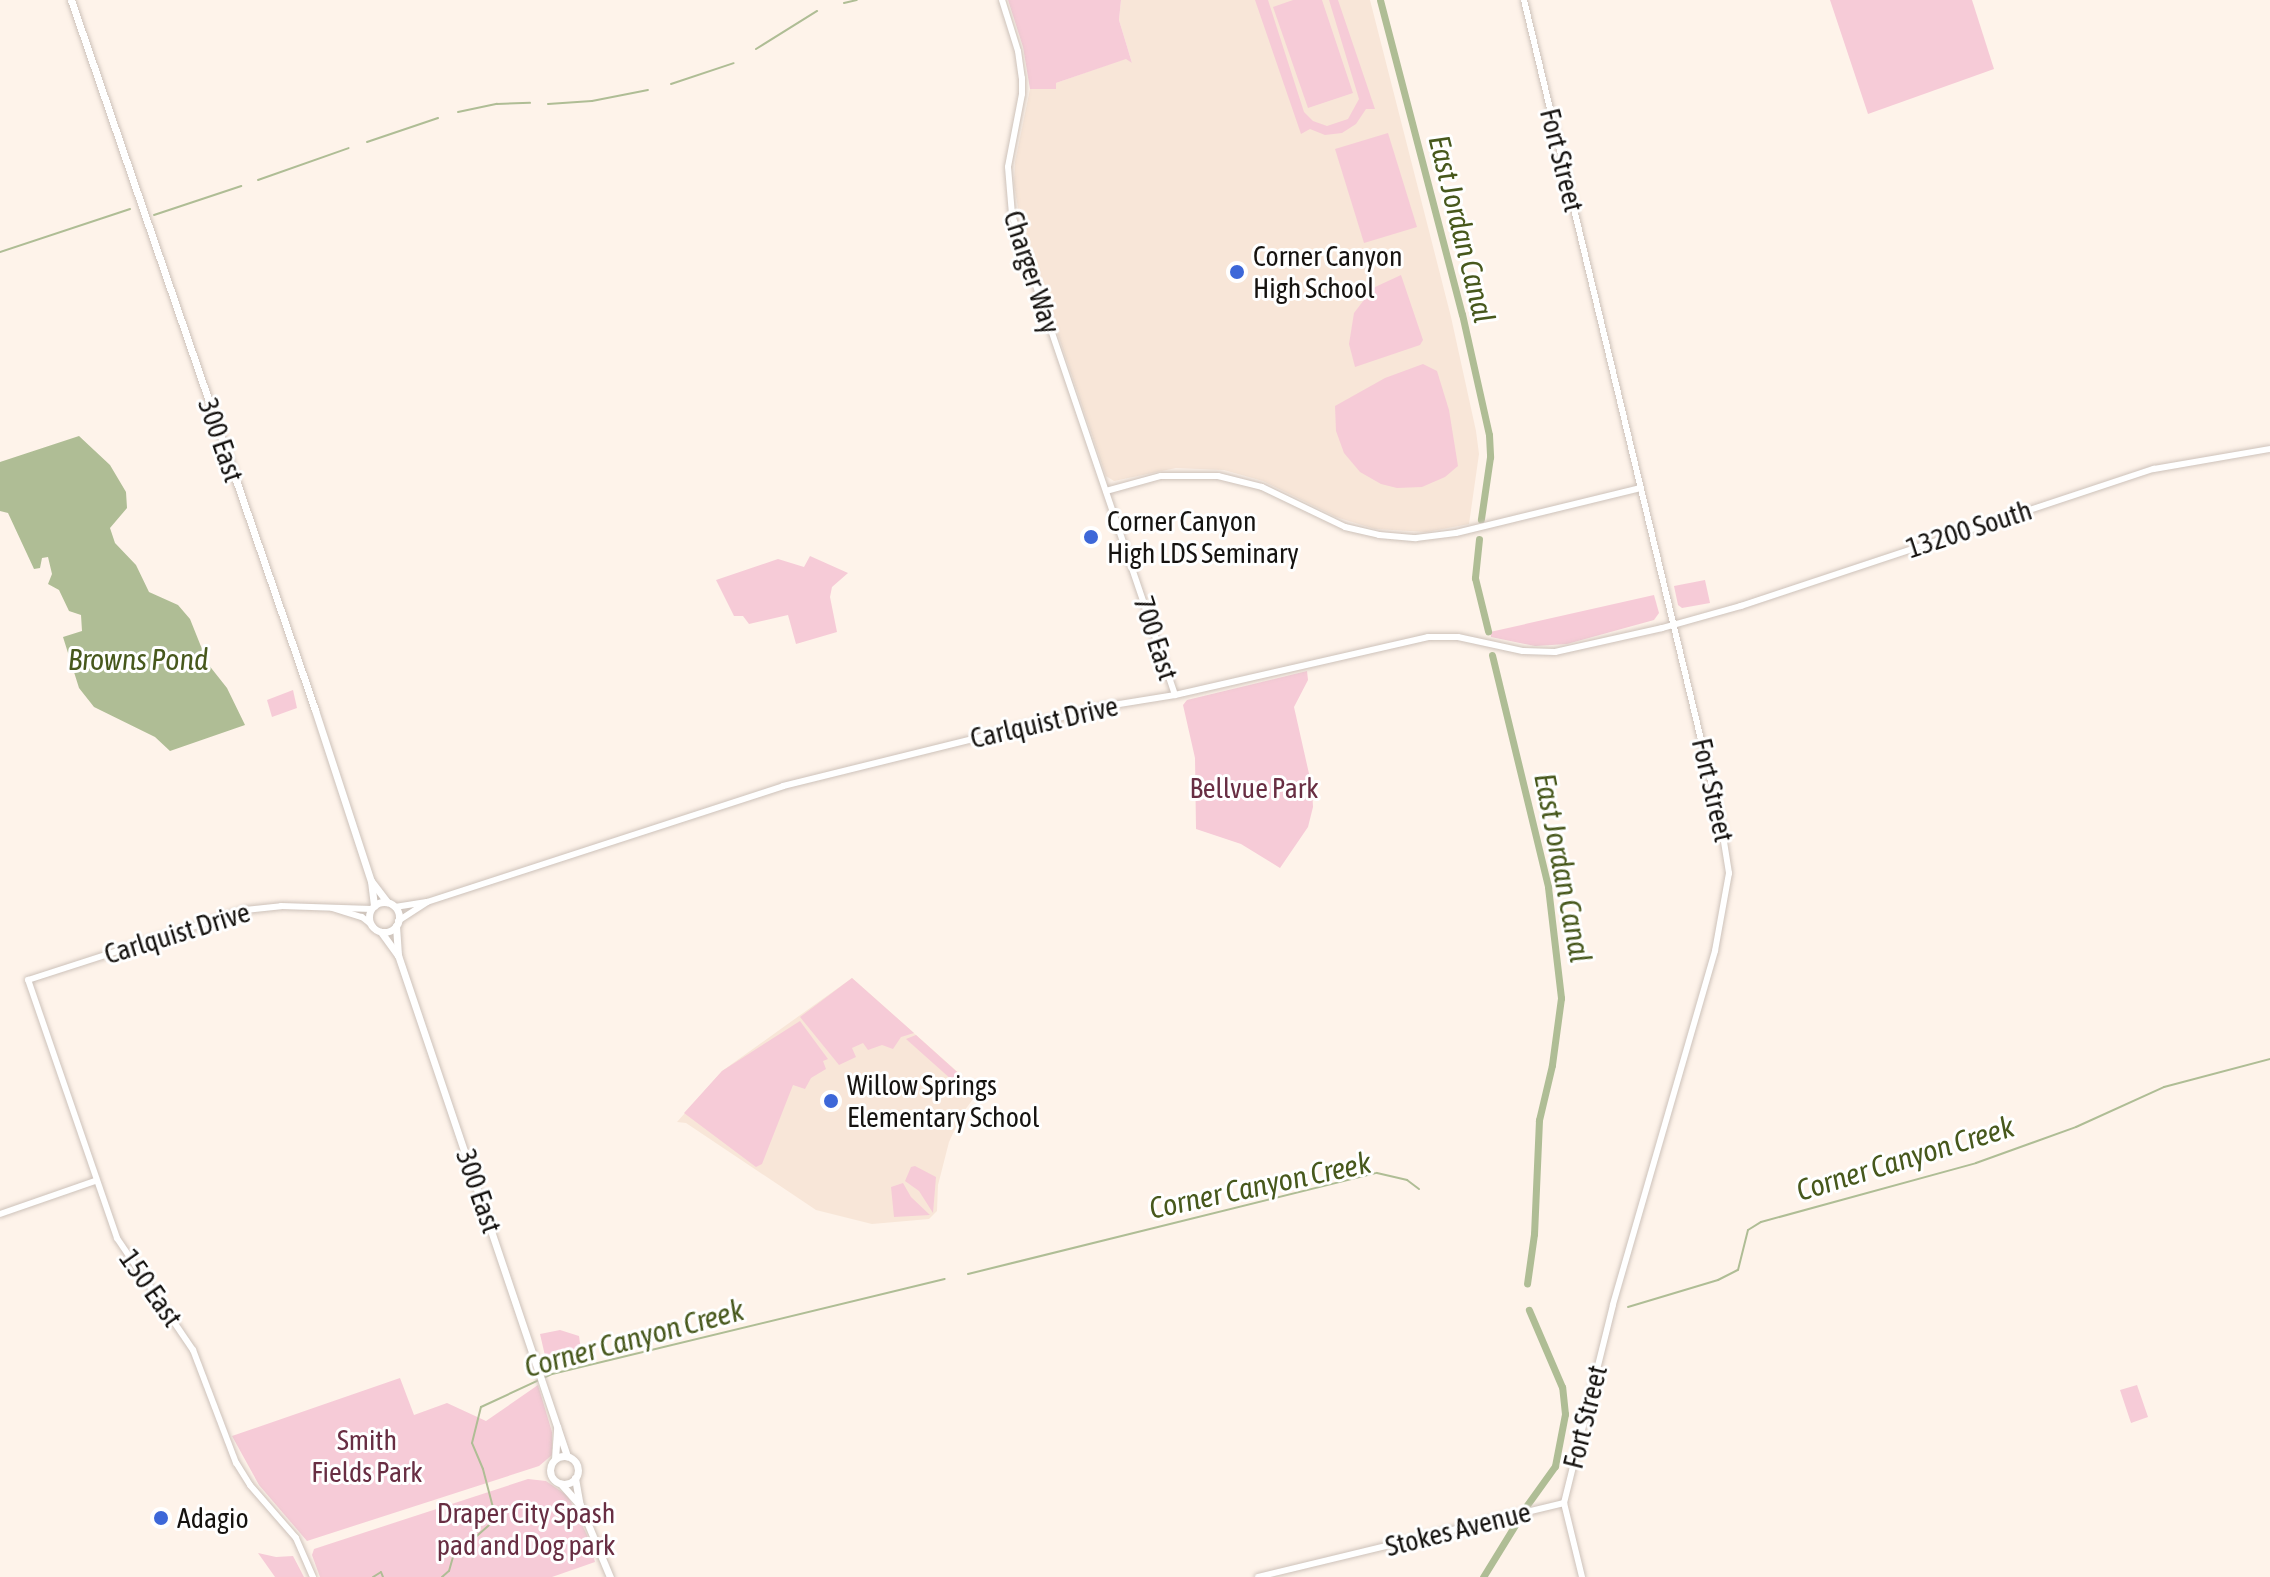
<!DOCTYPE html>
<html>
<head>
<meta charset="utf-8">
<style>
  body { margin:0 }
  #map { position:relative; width:2270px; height:1577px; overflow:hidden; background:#fef3ea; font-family:"Asap Condensed",sans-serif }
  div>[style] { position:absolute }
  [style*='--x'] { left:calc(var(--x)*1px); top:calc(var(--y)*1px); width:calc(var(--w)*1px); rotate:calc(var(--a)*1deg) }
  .built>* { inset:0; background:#f8e6d8 }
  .green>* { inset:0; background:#f6cbd7 }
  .water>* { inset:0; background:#afbd95 }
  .stream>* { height:2px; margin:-1px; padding:0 1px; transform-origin:1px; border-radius:1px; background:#afbd95 }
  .canal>* { height:7px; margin:-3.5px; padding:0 3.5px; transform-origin:3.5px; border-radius:3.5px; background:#afbd95 }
  .roads { filter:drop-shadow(0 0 2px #cdc2ba) drop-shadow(0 0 2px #cdc2ba) }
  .tertiary>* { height:6px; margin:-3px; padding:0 3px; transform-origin:3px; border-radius:3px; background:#fff }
  .secondary>* { height:7px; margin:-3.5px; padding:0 3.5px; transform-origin:3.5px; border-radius:3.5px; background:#fff }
  .secondary>.ring { margin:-3.5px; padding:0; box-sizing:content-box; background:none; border:7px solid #fff; border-radius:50% }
  .dots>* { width:22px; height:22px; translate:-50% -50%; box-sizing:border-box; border:4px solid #fff; border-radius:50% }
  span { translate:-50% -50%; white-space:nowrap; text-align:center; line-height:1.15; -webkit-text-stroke:6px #fff; paint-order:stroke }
  .street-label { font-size:28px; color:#161310 }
  .poi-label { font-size:28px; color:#161310 }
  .left { translate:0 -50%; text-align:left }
  .park-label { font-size:28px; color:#682e43 }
  .water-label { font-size:30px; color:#47581c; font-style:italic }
</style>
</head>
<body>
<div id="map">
  <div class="built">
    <i style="clip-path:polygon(1121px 0,1370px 0,1451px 317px,1476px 431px,1479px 454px,1469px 524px,1427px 532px,1375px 529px,1336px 517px,1263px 481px,1224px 470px,1176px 468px,1114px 481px,1106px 476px,1021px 226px,1014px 184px,1015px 162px,1030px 89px,1056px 89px,1056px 83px,1127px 58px,1132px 63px,1119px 20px)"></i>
    <i style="clip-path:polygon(852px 978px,979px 1091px,962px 1114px,949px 1142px,938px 1185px,937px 1211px,929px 1219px,872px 1224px,816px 1210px,686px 1123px,677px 1122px,722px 1071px)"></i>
  </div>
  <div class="green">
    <i style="clip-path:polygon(1008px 0,1121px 0,1119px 20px,1132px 63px,1126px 59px,1056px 83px,1056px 89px,1030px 89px,1023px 47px)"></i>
    <i style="clip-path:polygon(1255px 0,1268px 0,1304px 112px,1313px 121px,1327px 126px,1348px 119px,1359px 99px,1329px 0,1338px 0,1375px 109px,1366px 109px,1356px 124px,1342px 133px,1325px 135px,1310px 129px,1301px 134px)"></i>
    <i style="clip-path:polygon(1293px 0,1322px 0,1353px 93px,1308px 108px,1273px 7px)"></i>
    <i style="clip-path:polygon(1830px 0,1972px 0,1994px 69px,1868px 114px)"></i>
    <i style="clip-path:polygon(1388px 133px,1417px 227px,1364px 243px,1335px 149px)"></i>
    <i style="clip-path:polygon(1401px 275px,1423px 340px,1420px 345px,1355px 367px,1349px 344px,1354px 313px,1373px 288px)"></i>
    <i style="clip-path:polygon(1423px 364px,1437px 371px,1449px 410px,1458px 466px,1445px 477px,1422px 487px,1397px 488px,1381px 484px,1360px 472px,1344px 453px,1336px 431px,1335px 406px,1385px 378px)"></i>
    <i style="clip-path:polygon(810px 556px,848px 573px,832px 587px,830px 597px,837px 632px,796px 644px,788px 615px,749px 624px,743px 616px,734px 616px,716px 580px,778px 559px,804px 567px)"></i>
    <i style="clip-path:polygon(1705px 580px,1710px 603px,1682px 608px,1678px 605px,1674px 586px)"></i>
    <i style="clip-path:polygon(1654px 595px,1659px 613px,1654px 620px,1567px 644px,1535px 646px,1491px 637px,1490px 632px)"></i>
    <i style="clip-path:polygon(1307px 671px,1308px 680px,1294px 707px,1312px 787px,1313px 807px,1308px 827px,1280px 868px,1241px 844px,1196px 829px,1195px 758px,1183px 705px,1187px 700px)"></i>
    <i style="clip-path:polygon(293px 690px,297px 708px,272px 717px,267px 700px)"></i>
    <i style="clip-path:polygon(852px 978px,914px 1033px,901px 1037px,893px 1049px,882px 1045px,868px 1050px,863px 1043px,852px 1048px,856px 1057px,839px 1065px,800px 1017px)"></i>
    <i style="clip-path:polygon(800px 1021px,828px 1059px,823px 1061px,826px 1069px,811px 1078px,805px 1089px,793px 1085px,762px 1164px,756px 1167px,684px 1113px,722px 1071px)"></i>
    <i style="clip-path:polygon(916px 1035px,976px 1089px,975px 1090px,952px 1080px,906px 1039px)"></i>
    <i style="clip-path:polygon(915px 1166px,936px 1177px,933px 1213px,919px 1191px,905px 1181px,911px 1167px)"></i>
    <i style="clip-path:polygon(903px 1183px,911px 1197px,930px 1215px,894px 1217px,891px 1187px)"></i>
    <i style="clip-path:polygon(560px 1330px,579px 1336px,581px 1350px,571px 1357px,546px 1360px,540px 1334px)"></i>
    <i style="clip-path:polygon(400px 1378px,414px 1415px,447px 1403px,486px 1421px,538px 1385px,552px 1432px,552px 1455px,539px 1466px,307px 1541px,259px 1485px,232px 1436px)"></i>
    <i style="clip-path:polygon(2137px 1385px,2148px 1417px,2131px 1423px,2120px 1390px)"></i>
    <i style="clip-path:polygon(528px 1479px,546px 1481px,568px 1496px,587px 1535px,595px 1562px,552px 1577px,320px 1577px,312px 1555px,314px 1549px)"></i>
    <i style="clip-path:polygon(258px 1553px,276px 1557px,293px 1556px,304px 1577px,275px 1577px)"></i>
  </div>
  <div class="water">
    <i style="clip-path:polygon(79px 436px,110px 465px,126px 492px,127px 508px,110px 528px,115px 543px,136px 565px,149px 592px,178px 605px,190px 619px,208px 664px,227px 688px,245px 725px,170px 751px,155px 737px,94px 707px,79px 688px,63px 637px,82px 631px,81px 615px,69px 611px,59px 590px,48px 584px,52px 574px,48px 557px,42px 558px,40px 568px,34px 569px,8px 513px,0 511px,0 462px)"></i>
  </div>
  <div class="stream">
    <i style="--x:844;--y:3;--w:13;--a:-13"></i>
    <i style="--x:756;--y:49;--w:72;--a:-31.9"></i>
    <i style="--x:671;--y:84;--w:66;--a:-18.4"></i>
    <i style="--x:548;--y:104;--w:44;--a:-3.9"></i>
    <i style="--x:592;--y:101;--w:57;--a:-11.1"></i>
    <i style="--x:458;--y:112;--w:40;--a:-12"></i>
    <i style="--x:497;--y:104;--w:33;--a:-2"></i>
    <i style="--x:367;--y:142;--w:75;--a:-18.7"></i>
    <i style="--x:258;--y:180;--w:96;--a:-19.4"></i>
    <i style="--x:154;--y:215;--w:92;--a:-18.4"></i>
    <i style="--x:0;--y:252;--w:137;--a:-18.3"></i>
    <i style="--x:968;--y:1274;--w:421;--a:-13.9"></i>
    <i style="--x:1377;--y:1173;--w:31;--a:13"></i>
    <i style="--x:1407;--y:1180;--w:15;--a:37"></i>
    <i style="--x:1628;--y:1307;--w:94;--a:-16.7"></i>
    <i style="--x:1718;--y:1280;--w:22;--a:-27"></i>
    <i style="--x:1738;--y:1270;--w:41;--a:-76"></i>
    <i style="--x:1748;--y:1230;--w:15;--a:-32"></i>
    <i style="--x:1761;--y:1222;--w:223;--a:-15.3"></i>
    <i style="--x:1976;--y:1163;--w:106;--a:-19.8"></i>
    <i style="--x:2076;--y:1127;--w:97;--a:-24.4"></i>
    <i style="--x:2164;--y:1087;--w:110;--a:-14.8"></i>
    <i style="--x:373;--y:1577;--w:9;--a:-32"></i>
    <i style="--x:381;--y:1572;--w:5;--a:68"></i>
    <i style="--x:442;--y:1577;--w:9;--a:-41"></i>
    <i style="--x:449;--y:1571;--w:15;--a:-74"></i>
    <i style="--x:453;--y:1557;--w:57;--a:-41.5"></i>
    <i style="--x:496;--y:1519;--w:52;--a:-104.6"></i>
    <i style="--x:483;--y:1469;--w:28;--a:-113"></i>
    <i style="--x:472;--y:1443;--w:37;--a:-76"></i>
    <i style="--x:481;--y:1407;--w:78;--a:-24.9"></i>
    <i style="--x:552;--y:1374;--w:404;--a:-13.6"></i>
  </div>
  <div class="canal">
    <i style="--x:1380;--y:0;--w:325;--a:75.4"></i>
    <i style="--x:1462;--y:314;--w:124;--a:77.4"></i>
    <i style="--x:1489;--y:435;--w:22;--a:87"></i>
    <i style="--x:1490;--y:457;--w:63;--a:98.3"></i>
    <i style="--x:1479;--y:539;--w:39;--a:96"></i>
    <i style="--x:1475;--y:578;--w:55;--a:76.2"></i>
    <i style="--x:1492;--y:655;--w:239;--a:76.4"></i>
    <i style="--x:1548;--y:887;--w:112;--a:83.3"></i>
    <i style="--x:1561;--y:998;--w:68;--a:97.7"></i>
    <i style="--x:1552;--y:1065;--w:57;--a:103.3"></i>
    <i style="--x:1539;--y:1120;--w:114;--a:92.5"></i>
    <i style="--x:1534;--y:1234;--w:50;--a:98"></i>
    <i style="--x:1527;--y:1505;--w:48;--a:-54.3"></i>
    <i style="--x:1555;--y:1466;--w:53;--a:-79.1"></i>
    <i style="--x:1565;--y:1414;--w:27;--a:-96"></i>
    <i style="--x:1562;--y:1387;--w:84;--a:-113.2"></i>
    <i style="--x:1483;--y:1577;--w:61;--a:-58.4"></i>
  </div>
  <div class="roads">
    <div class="tertiary">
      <i style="--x:1002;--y:0;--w:53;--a:72.6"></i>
      <i style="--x:1018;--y:51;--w:27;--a:82"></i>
      <i style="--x:1022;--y:78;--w:16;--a:90"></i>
      <i style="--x:1022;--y:94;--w:74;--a:100.9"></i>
      <i style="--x:1008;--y:167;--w:48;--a:85.2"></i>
      <i style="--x:1012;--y:215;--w:507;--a:71.24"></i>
      <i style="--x:1524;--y:0;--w:846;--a:76.54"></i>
      <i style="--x:1721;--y:823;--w:51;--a:80.9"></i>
      <i style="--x:1729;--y:873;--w:79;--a:100.2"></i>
      <i style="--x:1715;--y:951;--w:368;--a:106.1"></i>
      <i style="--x:1613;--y:1305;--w:204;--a:103.9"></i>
      <i style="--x:1564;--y:1503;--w:76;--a:76.3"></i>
      <i style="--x:1106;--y:491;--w:57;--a:-15.3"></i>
      <i style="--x:1161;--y:476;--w:57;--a:0"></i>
      <i style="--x:1218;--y:476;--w:45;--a:14"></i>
      <i style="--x:1262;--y:487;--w:92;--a:25.7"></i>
      <i style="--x:1345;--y:527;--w:35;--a:13"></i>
      <i style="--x:1379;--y:535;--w:37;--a:5"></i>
      <i style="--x:1416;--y:538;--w:40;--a:-7.1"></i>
      <i style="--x:1456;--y:533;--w:189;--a:-13.7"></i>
      <i style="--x:395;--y:907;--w:32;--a:-9"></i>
      <i style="--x:427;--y:902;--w:374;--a:-18"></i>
      <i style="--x:783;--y:786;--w:334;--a:-13.9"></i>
      <i style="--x:1107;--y:706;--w:69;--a:-9.2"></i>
      <i style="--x:1175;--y:695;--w:260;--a:-12.9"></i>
      <i style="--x:1428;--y:637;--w:30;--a:0"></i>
      <i style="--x:1458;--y:637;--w:66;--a:12.2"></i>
      <i style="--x:1523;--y:651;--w:32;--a:2"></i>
      <i style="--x:1555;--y:652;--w:110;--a:-12.6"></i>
      <i style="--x:1662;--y:628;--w:82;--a:-15.6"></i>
      <i style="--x:1741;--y:606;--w:435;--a:-18.4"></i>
      <i style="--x:2154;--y:469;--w:118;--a:-9.8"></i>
      <i style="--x:332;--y:908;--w:31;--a:17"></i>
      <i style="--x:362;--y:917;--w:11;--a:38"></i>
      <i style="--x:398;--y:921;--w:35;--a:-33"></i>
      <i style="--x:0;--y:1214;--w:101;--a:-19.2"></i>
      <i style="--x:313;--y:1577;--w:43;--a:-113.6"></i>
      <i style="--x:296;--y:1538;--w:70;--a:-131"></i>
      <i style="--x:250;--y:1485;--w:26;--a:-122"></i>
      <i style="--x:236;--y:1463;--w:121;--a:-110.8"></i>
      <i style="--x:193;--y:1350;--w:135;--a:-124.2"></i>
      <i style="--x:117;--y:1238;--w:273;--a:-109"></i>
      <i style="--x:28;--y:980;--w:228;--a:-17.9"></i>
      <i style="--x:245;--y:910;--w:36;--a:-6"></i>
      <i style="--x:281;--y:906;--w:91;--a:1.9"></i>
      <i style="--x:1258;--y:1577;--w:315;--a:-13.6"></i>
    </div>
    <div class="secondary">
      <i style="--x:71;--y:0;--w:751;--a:71.03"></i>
      <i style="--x:315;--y:710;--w:180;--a:71.9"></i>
      <i style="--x:371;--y:881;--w:25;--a:83"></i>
      <i style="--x:372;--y:882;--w:25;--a:53"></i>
      <i class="ring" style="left:369px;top:902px;width:23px;height:23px"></i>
      <i style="--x:396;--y:926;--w:29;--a:86"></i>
      <i style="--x:381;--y:932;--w:29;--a:54"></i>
      <i style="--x:398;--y:955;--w:529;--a:71.36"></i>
      <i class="ring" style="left:550px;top:1456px;width:21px;height:21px"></i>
      <i style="--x:555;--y:1459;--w:32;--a:-86"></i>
      <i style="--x:575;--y:1478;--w:27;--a:80"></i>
      <i style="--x:561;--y:1484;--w:28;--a:48"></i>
      <i style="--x:580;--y:1505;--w:78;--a:67.4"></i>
    </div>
  </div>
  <div class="dots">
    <i style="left:1237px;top:272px;background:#3d67d8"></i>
    <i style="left:1091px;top:537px;background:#3d67d8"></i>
    <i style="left:831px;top:1101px;background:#3d67d8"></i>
    <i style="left:161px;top:1518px;background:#3d67d8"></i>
  </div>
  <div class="street-label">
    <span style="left:1562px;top:160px;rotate:76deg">Fort Street</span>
    <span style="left:1032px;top:272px;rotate:72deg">Charger Way</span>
    <span style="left:221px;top:440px;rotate:71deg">300 East</span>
    <span style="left:1969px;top:529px;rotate:-18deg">13200 South</span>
    <span style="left:1156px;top:638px;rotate:72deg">700 East</span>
    <span style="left:1044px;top:722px;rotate:-13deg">Carlquist Drive</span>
    <span style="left:1713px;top:790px;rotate:77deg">Fort Street</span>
    <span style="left:177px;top:933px;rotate:-17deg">Carlquist Drive</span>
    <span style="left:479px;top:1191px;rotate:71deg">300 East</span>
    <span style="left:151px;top:1288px;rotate:55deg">150 East</span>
    <span style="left:1585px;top:1417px;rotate:-76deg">Fort Street</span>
    <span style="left:1458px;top:1529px;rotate:-14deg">Stokes Avenue</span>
  </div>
  <div class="poi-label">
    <span class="left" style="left:1253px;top:272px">Corner Canyon<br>High School</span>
    <span class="left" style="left:1107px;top:537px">Corner Canyon<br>High LDS Seminary</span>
    <span class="left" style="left:847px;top:1101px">Willow Springs<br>Elementary School</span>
    <span class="left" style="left:177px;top:1518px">Adagio</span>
  </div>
  <div class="park-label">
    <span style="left:1254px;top:788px">Bellvue Park</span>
    <span style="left:367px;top:1456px">Smith<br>Fields Park</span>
    <span style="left:526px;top:1529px">Draper City Spash<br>pad and Dog park</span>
  </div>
  <div class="water-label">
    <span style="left:1462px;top:229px;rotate:76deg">East Jordan Canal</span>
    <span style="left:138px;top:659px">Browns Pond</span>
    <span style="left:1563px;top:868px;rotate:79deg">East Jordan Canal</span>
    <span style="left:1905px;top:1158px;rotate:-17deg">Corner Canyon Creek</span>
    <span style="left:1260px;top:1185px;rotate:-12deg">Corner Canyon Creek</span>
    <span style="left:634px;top:1338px;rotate:-15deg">Corner Canyon Creek</span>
  </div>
</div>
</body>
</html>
